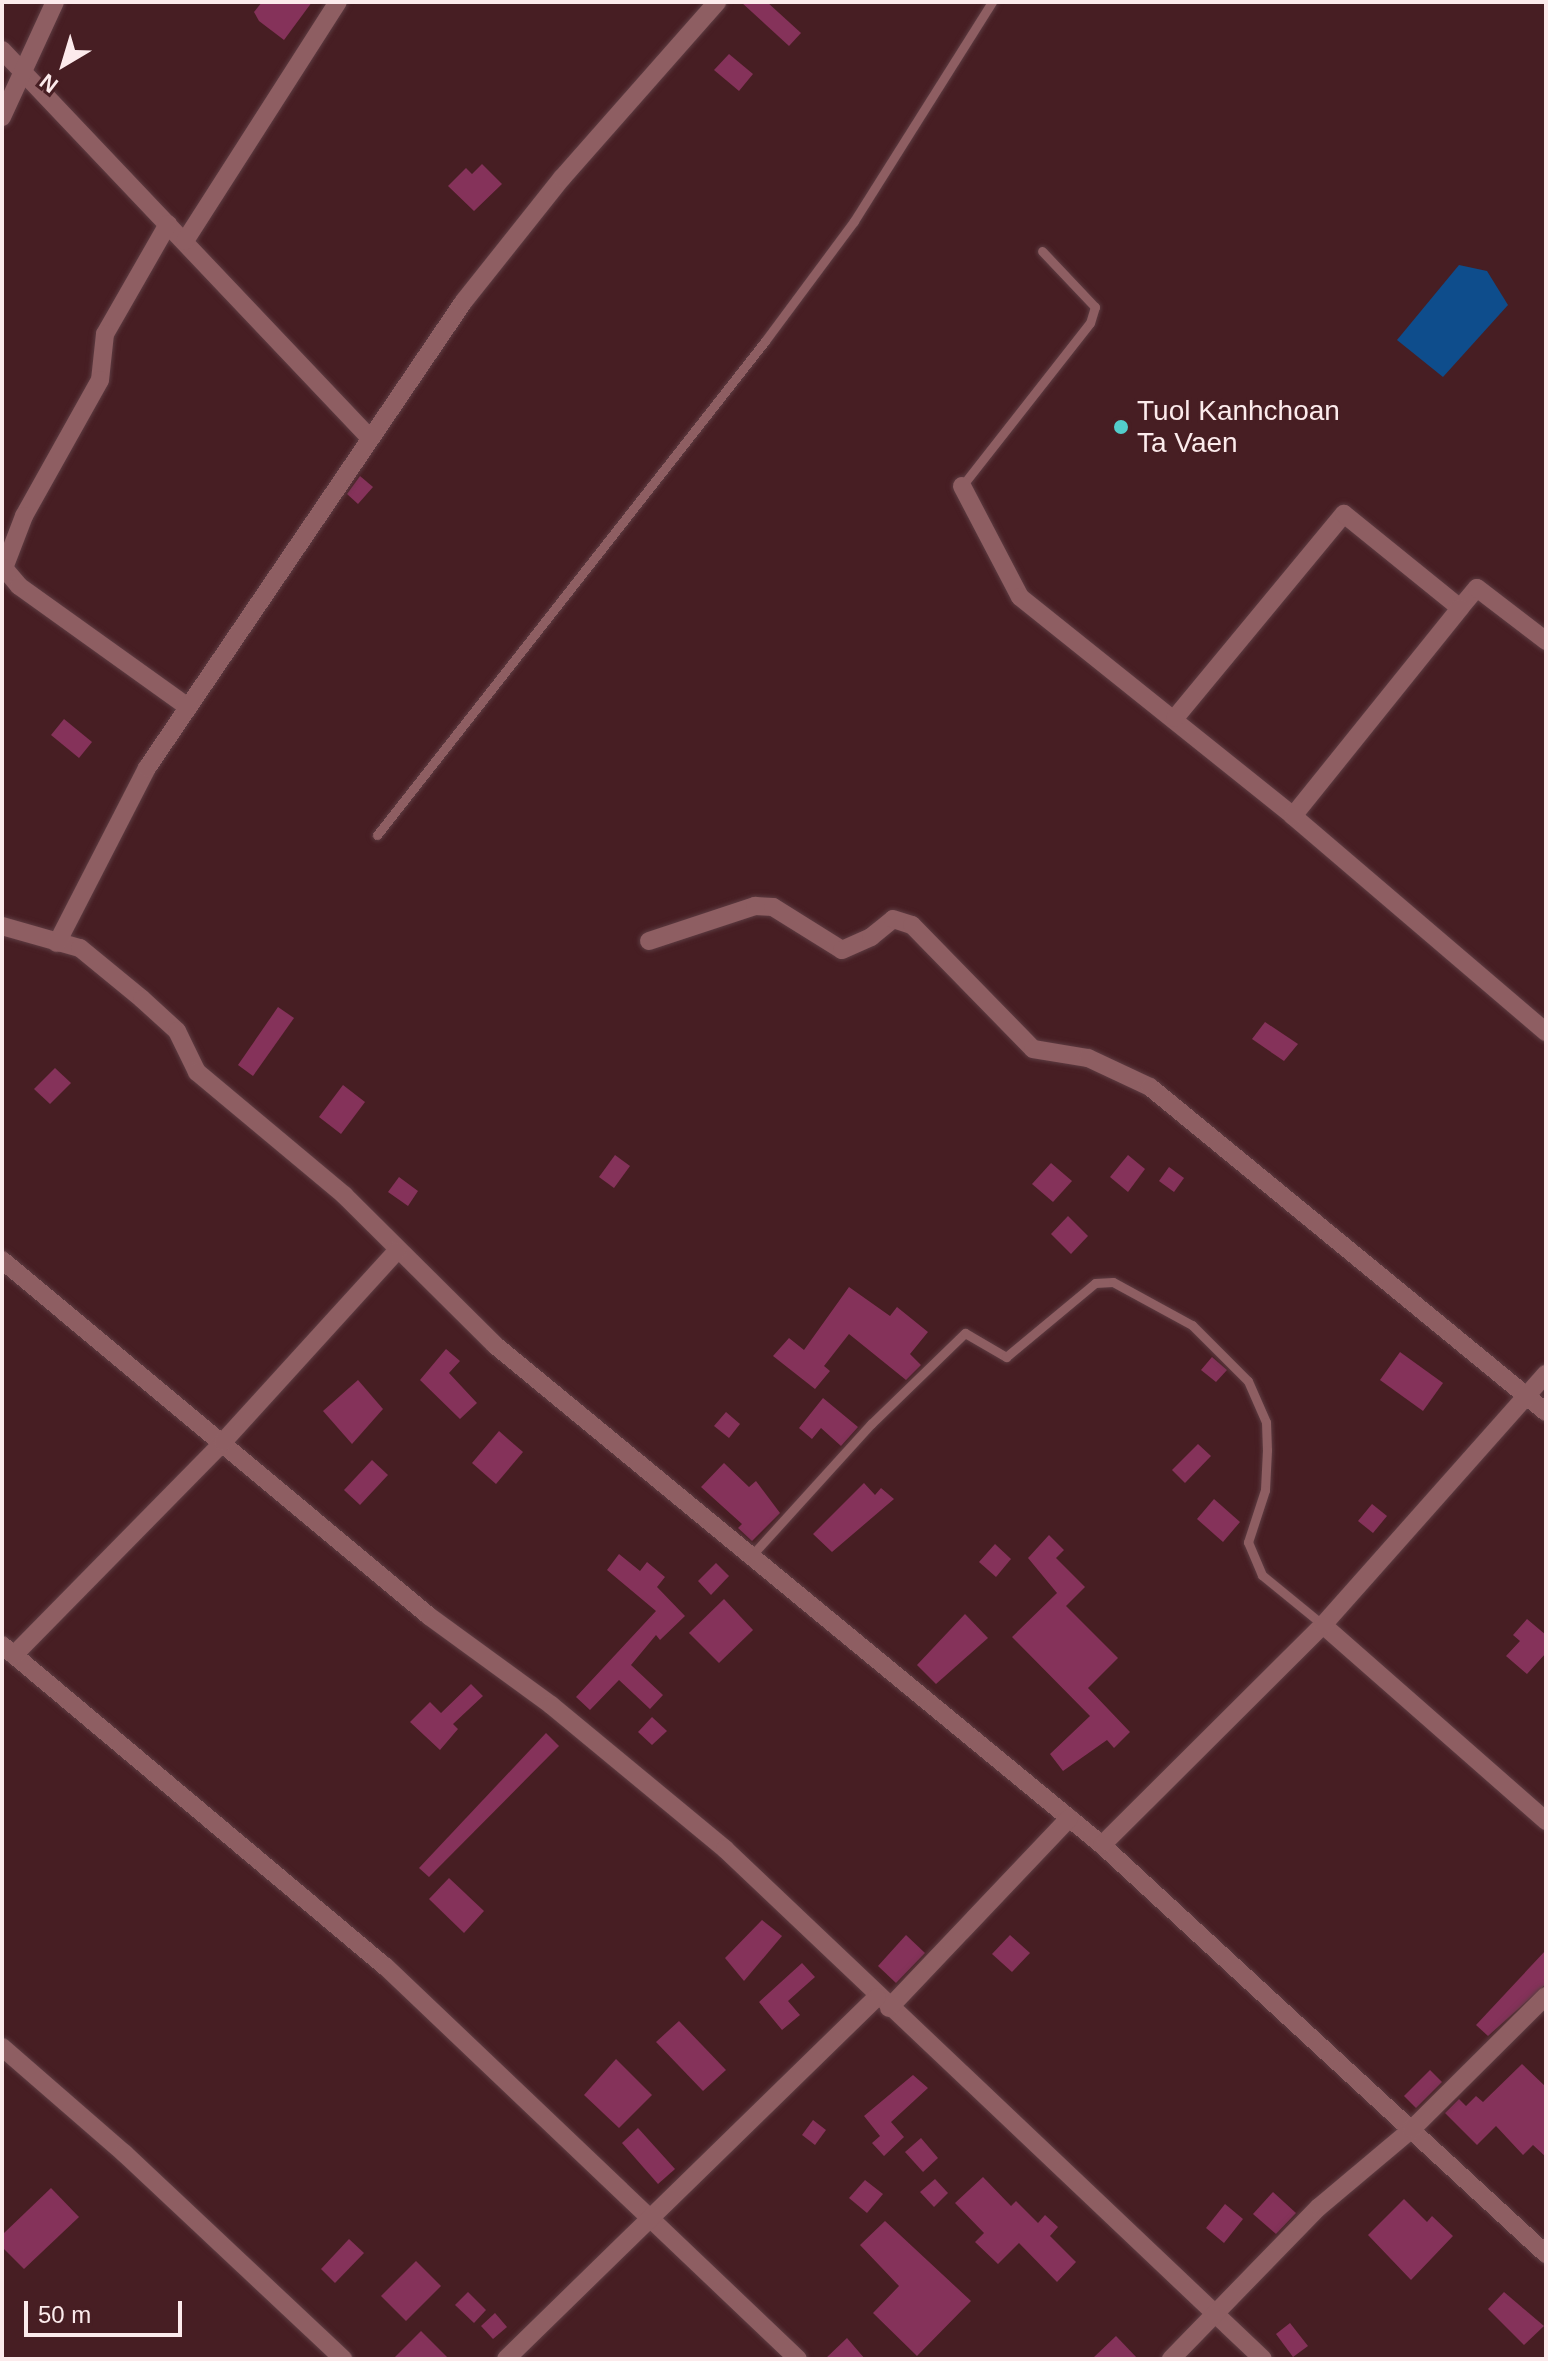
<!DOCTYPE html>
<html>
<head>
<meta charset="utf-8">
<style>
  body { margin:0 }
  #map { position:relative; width:1548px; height:2361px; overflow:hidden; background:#471e23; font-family:Arial,sans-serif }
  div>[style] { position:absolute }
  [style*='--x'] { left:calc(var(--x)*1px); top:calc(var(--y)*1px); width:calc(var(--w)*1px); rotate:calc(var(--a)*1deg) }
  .water>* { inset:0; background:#0e4d8c }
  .building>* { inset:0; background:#85325a }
  .roads { filter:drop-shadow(0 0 2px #5d3c42) drop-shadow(0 0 2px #5d3c42) }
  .lane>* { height:9px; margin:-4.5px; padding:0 4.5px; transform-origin:4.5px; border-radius:4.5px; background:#8e5e62 }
  .street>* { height:18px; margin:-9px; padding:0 9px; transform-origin:9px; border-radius:9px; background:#8e5e62 }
  .dots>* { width:22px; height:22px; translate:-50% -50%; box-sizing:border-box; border:4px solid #471e23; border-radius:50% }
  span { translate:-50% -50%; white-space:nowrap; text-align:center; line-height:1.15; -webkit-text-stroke:6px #471e23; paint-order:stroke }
  .poi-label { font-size:28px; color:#fcebec }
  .left { translate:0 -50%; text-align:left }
  .frame { position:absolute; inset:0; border:4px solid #fcebec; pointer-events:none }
  .north { position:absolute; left:24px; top:24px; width:80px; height:80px; -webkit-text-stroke:6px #471e23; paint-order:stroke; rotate:218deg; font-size:22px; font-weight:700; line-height:32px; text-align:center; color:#fcebec }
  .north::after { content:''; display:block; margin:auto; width:28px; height:36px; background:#fcebec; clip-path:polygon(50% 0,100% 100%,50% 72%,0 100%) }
  .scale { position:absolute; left:24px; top:2301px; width:158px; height:36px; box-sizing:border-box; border:4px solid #fcebec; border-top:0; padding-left:10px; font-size:24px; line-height:28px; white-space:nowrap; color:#fcebec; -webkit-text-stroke:6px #471e23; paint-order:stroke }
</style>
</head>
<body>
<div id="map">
  <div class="water">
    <i style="clip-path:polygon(1459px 265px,1487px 271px,1508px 305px,1443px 377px,1397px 340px)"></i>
  </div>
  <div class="building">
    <i style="clip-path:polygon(262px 2px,312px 2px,284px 40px,259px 21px,254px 12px)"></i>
    <i style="clip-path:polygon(741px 2px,767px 2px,801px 33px,789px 46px)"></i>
    <i style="clip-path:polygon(729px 54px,753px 74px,739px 91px,714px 70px)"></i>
    <i style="clip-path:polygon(482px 164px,502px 184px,474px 211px,448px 186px,466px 168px,472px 174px)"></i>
    <i style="clip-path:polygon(360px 476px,373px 487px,358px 504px,347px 494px)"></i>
    <i style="clip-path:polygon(64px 719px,92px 742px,79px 758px,51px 735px)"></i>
    <i style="clip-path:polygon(278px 1007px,294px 1018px,253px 1076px,238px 1065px)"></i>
    <i style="clip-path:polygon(1265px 1022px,1298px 1044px,1284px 1061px,1252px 1039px)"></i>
    <i style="clip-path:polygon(55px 1068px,71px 1083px,50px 1104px,34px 1089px)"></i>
    <i style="clip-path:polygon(343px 1085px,365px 1102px,341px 1134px,319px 1117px)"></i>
    <i style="clip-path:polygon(615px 1155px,630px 1166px,614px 1188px,599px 1177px)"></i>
    <i style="clip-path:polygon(1128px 1155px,1145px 1169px,1128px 1192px,1110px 1177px)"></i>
    <i style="clip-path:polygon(1051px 1163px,1072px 1181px,1053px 1202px,1032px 1184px)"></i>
    <i style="clip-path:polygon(1169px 1167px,1184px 1178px,1174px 1192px,1159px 1181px)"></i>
    <i style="clip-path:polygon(399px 1177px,418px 1191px,408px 1206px,388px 1192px)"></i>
    <i style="clip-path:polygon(1068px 1216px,1088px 1236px,1071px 1254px,1051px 1234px)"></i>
    <i style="clip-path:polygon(849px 1287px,890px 1316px,897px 1307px,928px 1332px,910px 1354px,921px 1365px,906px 1380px,849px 1334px,824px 1366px,830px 1371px,815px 1389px,773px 1356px,789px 1338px,804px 1350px)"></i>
    <i style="clip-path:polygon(446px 1349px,460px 1361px,449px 1373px,477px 1403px,460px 1419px,420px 1380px)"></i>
    <i style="clip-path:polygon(1400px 1352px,1443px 1383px,1423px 1411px,1380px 1380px)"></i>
    <i style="clip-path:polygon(1212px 1357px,1227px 1370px,1216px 1382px,1201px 1370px)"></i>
    <i style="clip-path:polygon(358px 1380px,383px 1409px,352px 1444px,323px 1411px)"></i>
    <i style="clip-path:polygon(823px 1398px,858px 1427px,841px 1446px,821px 1428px,812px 1439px,799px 1428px)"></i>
    <i style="clip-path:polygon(726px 1412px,740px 1424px,729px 1438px,714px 1426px)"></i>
    <i style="clip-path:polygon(499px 1431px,523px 1452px,496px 1484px,472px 1463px)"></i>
    <i style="clip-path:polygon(1198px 1444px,1211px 1456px,1185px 1483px,1172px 1470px)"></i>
    <i style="clip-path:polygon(372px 1460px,388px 1475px,360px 1505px,344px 1490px)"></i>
    <i style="clip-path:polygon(724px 1463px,749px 1487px,756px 1481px,780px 1513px,752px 1541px,738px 1528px,742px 1524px,701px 1487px)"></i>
    <i style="clip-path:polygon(864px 1483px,875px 1495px,881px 1488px,894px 1499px,832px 1552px,813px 1534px)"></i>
    <i style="clip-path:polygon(1214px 1499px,1240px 1522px,1223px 1542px,1197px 1519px)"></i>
    <i style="clip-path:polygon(1372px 1504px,1387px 1516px,1373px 1533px,1358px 1521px)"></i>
    <i style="clip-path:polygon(1049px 1535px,1064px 1550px,1056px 1558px,1085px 1587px,1066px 1606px,1118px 1658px,1088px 1688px,1130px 1732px,1114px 1748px,1107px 1740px,1063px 1771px,1050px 1754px,1090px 1716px,1012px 1637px,1057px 1593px,1028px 1558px)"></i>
    <i style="clip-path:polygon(995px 1544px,1011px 1559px,996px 1577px,979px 1562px)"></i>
    <i style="clip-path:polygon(619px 1554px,640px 1571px,647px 1562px,665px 1577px,657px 1587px,685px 1616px,660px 1640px,656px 1635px,631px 1665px,663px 1695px,650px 1709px,619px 1680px,590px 1710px,576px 1697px,656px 1611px,607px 1570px)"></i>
    <i style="clip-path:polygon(716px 1563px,729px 1576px,711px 1595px,698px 1581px)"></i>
    <i style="clip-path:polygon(724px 1599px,753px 1630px,719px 1663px,689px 1633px)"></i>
    <i style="clip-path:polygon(965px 1614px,988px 1638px,936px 1684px,917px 1665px)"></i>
    <i style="clip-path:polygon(1527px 1619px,1546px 1635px,1546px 1653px,1527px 1674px,1506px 1656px,1520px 1641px,1513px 1635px)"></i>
    <i style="clip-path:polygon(471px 1684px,483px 1696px,453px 1724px,458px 1729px,440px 1750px,410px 1722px,430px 1702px,441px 1713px)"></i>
    <i style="clip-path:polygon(652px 1717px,667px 1731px,652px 1745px,638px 1732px)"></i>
    <i style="clip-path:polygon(546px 1733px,559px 1746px,429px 1877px,419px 1868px)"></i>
    <i style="clip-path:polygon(449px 1878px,484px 1911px,464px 1933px,429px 1899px)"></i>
    <i style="clip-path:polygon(762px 1920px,782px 1936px,744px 1981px,725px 1958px)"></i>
    <i style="clip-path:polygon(906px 1935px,925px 1953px,896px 1983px,878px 1966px)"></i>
    <i style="clip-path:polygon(1010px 1935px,1030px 1953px,1012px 1972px,992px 1954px)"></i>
    <i style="clip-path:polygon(1546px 1950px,1546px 1984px,1488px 2036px,1476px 2025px)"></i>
    <i style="clip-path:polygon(802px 1963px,815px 1977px,788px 2001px,800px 2015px,782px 2030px,759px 2002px)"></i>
    <i style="clip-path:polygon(679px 2021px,726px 2070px,703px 2091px,656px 2042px)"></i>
    <i style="clip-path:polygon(616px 2059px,652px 2095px,619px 2128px,584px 2095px)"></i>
    <i style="clip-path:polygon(1522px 2064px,1546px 2087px,1546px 2157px,1533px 2145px,1523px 2155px,1496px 2126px,1477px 2145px,1445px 2113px,1459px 2099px,1466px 2106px,1476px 2096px,1483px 2102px)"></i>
    <i style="clip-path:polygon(1430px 2070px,1442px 2082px,1416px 2108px,1404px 2096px)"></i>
    <i style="clip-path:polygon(913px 2075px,928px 2088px,891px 2122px,904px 2137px,884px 2156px,872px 2143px,880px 2136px,864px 2116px)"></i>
    <i style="clip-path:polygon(813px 2120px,826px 2130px,815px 2145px,802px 2135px)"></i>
    <i style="clip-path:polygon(638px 2128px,675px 2169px,658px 2184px,622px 2143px)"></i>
    <i style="clip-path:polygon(921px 2138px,938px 2158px,923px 2172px,905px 2152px)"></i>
    <i style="clip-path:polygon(983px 2177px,1011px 2206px,1016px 2201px,1038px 2223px,1045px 2215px,1058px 2227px,1050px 2236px,1076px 2262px,1057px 2282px,1019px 2243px,998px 2264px,975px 2242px,984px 2233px,955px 2203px)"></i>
    <i style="clip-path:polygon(935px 2179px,948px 2193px,934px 2207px,920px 2192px)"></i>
    <i style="clip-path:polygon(865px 2180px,883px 2194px,867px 2213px,849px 2198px)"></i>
    <i style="clip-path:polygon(51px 2188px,79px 2217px,24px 2269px,2px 2247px,2px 2235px)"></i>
    <i style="clip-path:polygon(1273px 2192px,1296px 2213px,1276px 2234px,1253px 2214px)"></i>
    <i style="clip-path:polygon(1404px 2199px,1427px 2222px,1432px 2216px,1453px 2236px,1411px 2280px,1368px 2235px)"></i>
    <i style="clip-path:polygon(1225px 2204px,1243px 2219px,1224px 2243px,1206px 2228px)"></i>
    <i style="clip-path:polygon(885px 2221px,971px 2301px,917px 2356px,873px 2313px,899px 2286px,860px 2245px)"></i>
    <i style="clip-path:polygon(349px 2239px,364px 2253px,335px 2283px,321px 2269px)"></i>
    <i style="clip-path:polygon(416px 2261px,441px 2286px,406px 2321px,381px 2296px)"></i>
    <i style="clip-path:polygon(468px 2292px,486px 2310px,474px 2323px,455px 2305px)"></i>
    <i style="clip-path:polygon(1504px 2292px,1544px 2326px,1524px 2345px,1488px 2309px)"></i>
    <i style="clip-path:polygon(495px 2313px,507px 2327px,493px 2339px,481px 2326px)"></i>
    <i style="clip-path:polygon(1290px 2323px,1308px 2346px,1293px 2357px,1276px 2334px)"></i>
    <i style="clip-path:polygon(421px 2331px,449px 2359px,393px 2359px)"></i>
    <i style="clip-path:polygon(1116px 2336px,1138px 2359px,1092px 2359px)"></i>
    <i style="clip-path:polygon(847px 2338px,865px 2359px,825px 2359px)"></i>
  </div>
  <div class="roads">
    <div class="lane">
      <i style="--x:962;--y:486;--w:207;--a:-51.9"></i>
      <i style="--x:1090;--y:323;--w:17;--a:-73"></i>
      <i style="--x:1095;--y:307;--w:77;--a:-133.4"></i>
      <i style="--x:377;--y:835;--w:628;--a:-51.85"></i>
      <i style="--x:765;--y:341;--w:149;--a:-53.4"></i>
      <i style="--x:854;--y:221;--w:259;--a:-57.8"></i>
      <i style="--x:753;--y:1554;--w:176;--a:-47.8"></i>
      <i style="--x:871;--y:1424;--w:131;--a:-44.1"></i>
      <i style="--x:965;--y:1333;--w:48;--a:30.3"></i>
      <i style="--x:1006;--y:1357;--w:116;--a:-39.7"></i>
      <i style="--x:1095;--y:1283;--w:18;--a:-3"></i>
      <i style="--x:1113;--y:1282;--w:90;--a:28.6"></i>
      <i style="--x:1192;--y:1325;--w:79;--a:45"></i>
      <i style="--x:1248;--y:1381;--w:45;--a:66.3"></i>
      <i style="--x:1266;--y:1422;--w:28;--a:88"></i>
      <i style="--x:1267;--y:1450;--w:40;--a:92.9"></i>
      <i style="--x:1265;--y:1490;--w:55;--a:108.1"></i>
      <i style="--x:1248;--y:1542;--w:36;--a:67"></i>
      <i style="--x:1262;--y:1575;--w:79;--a:39.3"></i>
    </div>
    <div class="street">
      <i style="--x:2;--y:50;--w:535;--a:46.52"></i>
      <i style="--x:2;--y:117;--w:127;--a:-65.3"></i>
      <i style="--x:168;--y:224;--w:127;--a:119.8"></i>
      <i style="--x:105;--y:334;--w:46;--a:96.2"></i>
      <i style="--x:100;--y:380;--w:156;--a:119.2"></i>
      <i style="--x:24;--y:516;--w:56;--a:111"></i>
      <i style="--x:4;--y:568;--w:23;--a:50"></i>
      <i style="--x:19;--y:586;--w:208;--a:35.6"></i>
      <i style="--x:185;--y:241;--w:284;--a:-57.4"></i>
      <i style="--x:962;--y:486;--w:125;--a:62.4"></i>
      <i style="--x:1020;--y:597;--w:350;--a:38.7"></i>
      <i style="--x:1293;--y:816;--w:333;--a:40.5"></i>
      <i style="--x:1175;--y:718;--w:265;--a:-50.4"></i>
      <i style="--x:1344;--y:514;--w:149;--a:39"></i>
      <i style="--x:1460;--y:608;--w:26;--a:-50"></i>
      <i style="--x:1477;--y:588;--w:87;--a:37.5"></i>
      <i style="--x:1293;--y:816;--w:267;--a:-51.2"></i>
      <i style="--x:2;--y:926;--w:81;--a:15.8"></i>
      <i style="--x:80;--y:948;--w:80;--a:39.4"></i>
      <i style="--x:142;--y:999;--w:47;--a:42.4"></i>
      <i style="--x:177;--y:1031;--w:46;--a:64"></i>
      <i style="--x:197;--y:1072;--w:192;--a:39.9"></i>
      <i style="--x:344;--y:1195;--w:213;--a:44.8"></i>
      <i style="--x:495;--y:1345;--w:786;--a:39.48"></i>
      <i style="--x:1102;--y:1845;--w:604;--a:42.65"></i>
      <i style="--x:649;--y:941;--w:112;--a:-18.3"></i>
      <i style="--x:755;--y:906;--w:18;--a:3"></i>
      <i style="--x:773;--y:907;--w:81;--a:31.9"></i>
      <i style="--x:842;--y:950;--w:32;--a:-24"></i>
      <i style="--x:871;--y:937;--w:28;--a:-39"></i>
      <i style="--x:893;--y:919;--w:20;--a:18"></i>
      <i style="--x:912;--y:925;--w:173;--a:45.7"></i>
      <i style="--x:1033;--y:1049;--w:56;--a:9.3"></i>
      <i style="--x:1088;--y:1058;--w:68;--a:25.1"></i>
      <i style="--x:1150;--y:1087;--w:512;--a:39.38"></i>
      <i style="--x:57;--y:943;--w:197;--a:-62.8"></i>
      <i style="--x:147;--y:768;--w:564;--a:-55.83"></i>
      <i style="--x:464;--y:301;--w:157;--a:-51.5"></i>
      <i style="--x:562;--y:178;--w:235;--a:-48.6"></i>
      <i style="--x:2;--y:1260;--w:556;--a:39.82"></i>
      <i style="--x:429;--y:1616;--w:151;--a:36.1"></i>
      <i style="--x:551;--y:1705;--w:226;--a:39.6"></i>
      <i style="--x:725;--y:1849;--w:741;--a:43.47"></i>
      <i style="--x:1323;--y:1625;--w:297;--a:41.3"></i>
      <i style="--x:2;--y:1645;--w:500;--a:40"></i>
      <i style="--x:385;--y:1966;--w:570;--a:43.58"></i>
      <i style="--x:14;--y:1655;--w:298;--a:-45.5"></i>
      <i style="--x:223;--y:1442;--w:258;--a:-47.7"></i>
      <i style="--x:1102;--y:1845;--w:312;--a:-44.9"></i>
      <i style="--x:1323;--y:1625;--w:336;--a:-48.4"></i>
      <i style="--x:889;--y:2008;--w:262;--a:-46.5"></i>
      <i style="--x:2;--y:2047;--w:162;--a:41"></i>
      <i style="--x:124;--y:2153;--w:301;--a:43.2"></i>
      <i style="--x:506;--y:2359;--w:518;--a:-44.3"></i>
      <i style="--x:1171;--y:2359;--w:212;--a:-45.8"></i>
      <i style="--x:1319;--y:2207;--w:121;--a:-40"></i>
      <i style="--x:1412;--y:2129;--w:189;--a:-44.8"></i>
    </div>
  </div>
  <div class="dots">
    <i style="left:1121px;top:427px;background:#53cdcb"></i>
  </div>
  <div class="poi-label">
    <span class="left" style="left:1137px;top:427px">Tuol Kanhchoan<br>Ta Vaen</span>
  </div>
  <div class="frame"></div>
  <div class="north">N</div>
  <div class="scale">50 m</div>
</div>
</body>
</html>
